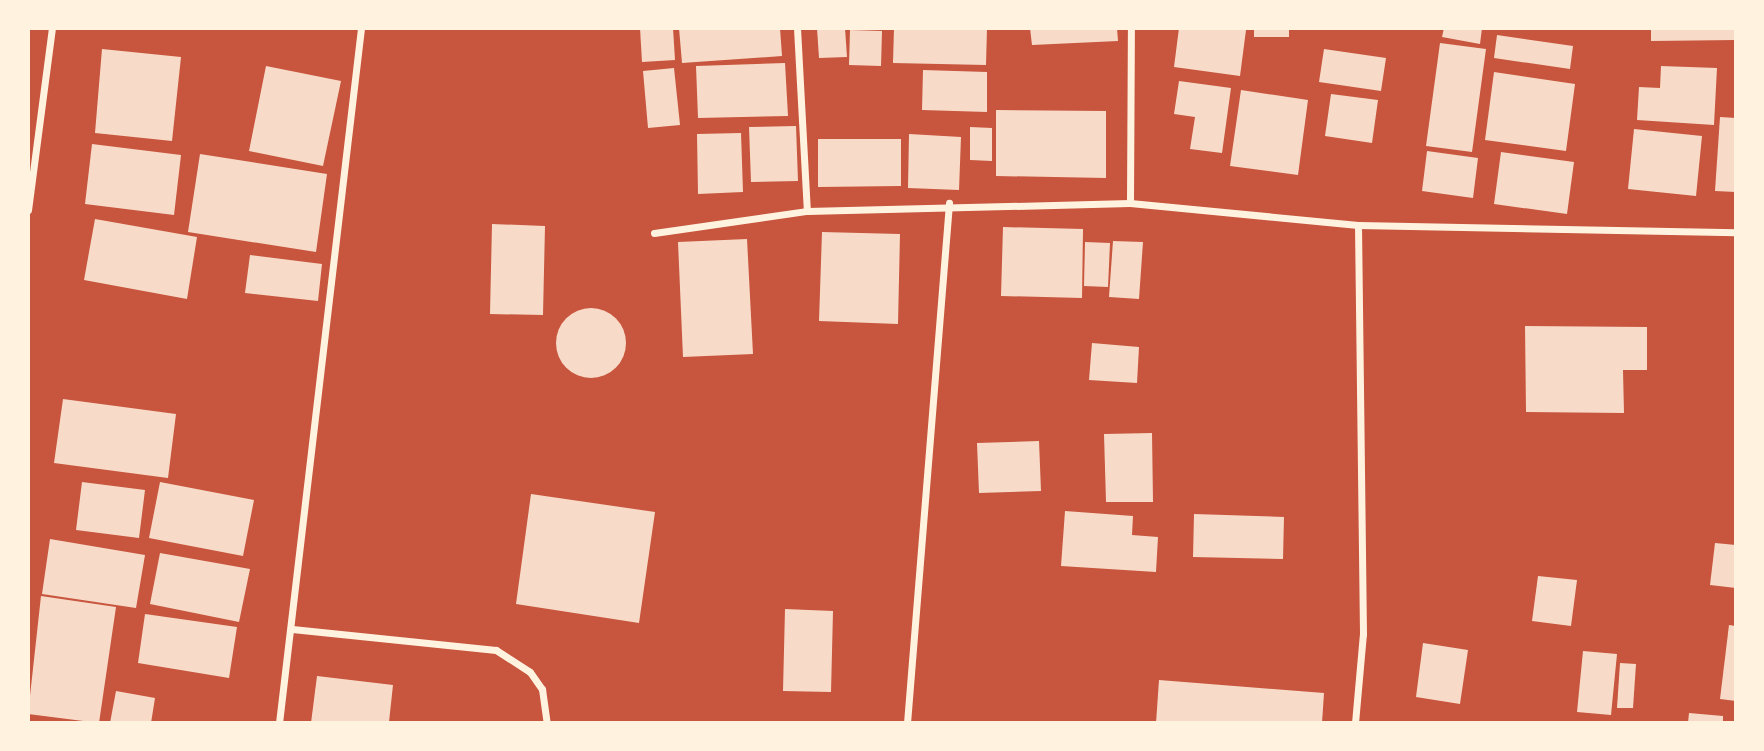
<!DOCTYPE html>
<html>
<head>
<meta charset="utf-8">
<style>
  body { margin:0 }
  #map { position:relative; width:1764px; height:751px; overflow:hidden; background:#c8553d; font-family:Figtree,sans-serif }
  div>[style] { position:absolute }
  [style*='--x'] { left:calc(var(--x)*1px); top:calc(var(--y)*1px); width:calc(var(--w)*1px); rotate:calc(var(--a)*1deg) }
  .building>* { inset:0; background:#f7dbc8 }
  .round { border-radius:50% }
  .minor>* { height:7px; margin:-3.5px; padding:0 3.5px; transform-origin:3.5px; border-radius:3.5px; background:#fff3e0 }
  span { translate:-50% -50%; white-space:nowrap; text-align:center; line-height:1.15; -webkit-text-stroke:7px #fff3e0; paint-order:stroke }
  .frame { position:absolute; inset:0; border:30px solid #fff3e0; pointer-events:none }
</style>
</head>
<body>
<div id="map">
  <div class="building">
    <i style="clip-path:polygon(640px 28px,673px 28px,675px 60px,642px 62px)"></i>
    <i style="clip-path:polygon(679px 28px,780px 28px,782px 56px,682px 63px)"></i>
    <i style="clip-path:polygon(817px 28px,845px 28px,847px 57px,819px 58px)"></i>
    <i style="clip-path:polygon(894px 28px,987px 28px,986px 65px,893px 63px)"></i>
    <i style="clip-path:polygon(1030px 28px,1117px 28px,1118px 41px,1032px 45px)"></i>
    <i style="clip-path:polygon(1179px 28px,1246px 30px,1240px 76px,1174px 67px)"></i>
    <i style="clip-path:polygon(1254px 28px,1289px 28px,1289px 37px,1254px 37px)"></i>
    <i style="clip-path:polygon(1444px 28px,1482px 28px,1480px 44px,1442px 37px)"></i>
    <i style="clip-path:polygon(1651px 28px,1736px 28px,1736px 40px,1651px 41px)"></i>
    <i style="clip-path:polygon(850px 30px,882px 31px,881px 66px,849px 65px)"></i>
    <i style="clip-path:polygon(1497px 35px,1573px 46px,1570px 69px,1494px 58px)"></i>
    <i style="clip-path:polygon(1440px 43px,1486px 49px,1472px 152px,1426px 146px)"></i>
    <i style="clip-path:polygon(102px 49px,181px 57px,172px 141px,95px 133px)"></i>
    <i style="clip-path:polygon(1324px 49px,1386px 58px,1381px 91px,1319px 82px)"></i>
    <i style="clip-path:polygon(785px 63px,788px 116px,698px 118px,696px 66px)"></i>
    <i style="clip-path:polygon(266px 66px,341px 81px,323px 166px,249px 151px)"></i>
    <i style="clip-path:polygon(1661px 66px,1717px 68px,1714px 125px,1637px 120px,1639px 87px,1660px 88px)"></i>
    <i style="clip-path:polygon(674px 68px,680px 125px,648px 128px,643px 71px)"></i>
    <i style="clip-path:polygon(923px 70px,987px 72px,987px 112px,922px 110px)"></i>
    <i style="clip-path:polygon(1494px 72px,1575px 84px,1566px 151px,1485px 140px)"></i>
    <i style="clip-path:polygon(1179px 81px,1231px 88px,1222px 153px,1190px 149px,1195px 117px,1174px 114px)"></i>
    <i style="clip-path:polygon(1241px 90px,1308px 100px,1298px 175px,1230px 166px)"></i>
    <i style="clip-path:polygon(1331px 94px,1378px 100px,1372px 143px,1325px 136px)"></i>
    <i style="clip-path:polygon(996px 110px,1106px 111px,1106px 178px,996px 176px)"></i>
    <i style="clip-path:polygon(1720px 117px,1736px 118px,1736px 192px,1715px 191px)"></i>
    <i style="clip-path:polygon(796px 126px,798px 181px,751px 182px,749px 127px)"></i>
    <i style="clip-path:polygon(970px 127px,992px 128px,992px 161px,970px 160px)"></i>
    <i style="clip-path:polygon(1634px 129px,1702px 136px,1696px 196px,1628px 189px)"></i>
    <i style="clip-path:polygon(741px 133px,743px 192px,698px 194px,697px 134px)"></i>
    <i style="clip-path:polygon(909px 134px,961px 137px,959px 190px,908px 188px)"></i>
    <i style="clip-path:polygon(818px 139px,901px 139px,901px 186px,818px 187px)"></i>
    <i style="clip-path:polygon(92px 144px,181px 155px,174px 215px,85px 204px)"></i>
    <i style="clip-path:polygon(1427px 151px,1478px 158px,1473px 198px,1422px 191px)"></i>
    <i style="clip-path:polygon(1501px 152px,1574px 162px,1567px 214px,1494px 204px)"></i>
    <i style="clip-path:polygon(200px 154px,327px 174px,316px 252px,188px 232px)"></i>
    <i style="clip-path:polygon(95px 219px,197px 237px,187px 299px,84px 280px)"></i>
    <i style="clip-path:polygon(492px 224px,545px 226px,543px 315px,490px 314px)"></i>
    <i style="clip-path:polygon(1003px 227px,1083px 229px,1082px 298px,1001px 296px)"></i>
    <i style="clip-path:polygon(822px 232px,900px 234px,898px 324px,819px 321px)"></i>
    <i style="clip-path:polygon(747px 239px,753px 354px,683px 357px,678px 242px)"></i>
    <i style="clip-path:polygon(1113px 241px,1143px 242px,1139px 299px,1109px 297px)"></i>
    <i style="clip-path:polygon(1085px 242px,1110px 243px,1108px 287px,1084px 286px)"></i>
    <i style="clip-path:polygon(250px 255px,322px 264px,318px 301px,245px 293px)"></i>
    <i class="round" style="left:556px;top:308px;width:70px;height:70px"></i>
    <i style="clip-path:polygon(1525px 326px,1647px 327px,1647px 370px,1623px 370px,1624px 413px,1526px 412px)"></i>
    <i style="clip-path:polygon(1092px 343px,1139px 347px,1137px 383px,1089px 380px)"></i>
    <i style="clip-path:polygon(63px 399px,176px 414px,168px 478px,54px 463px)"></i>
    <i style="clip-path:polygon(1152px 433px,1153px 502px,1106px 502px,1104px 434px)"></i>
    <i style="clip-path:polygon(1039px 441px,1041px 491px,979px 493px,977px 443px)"></i>
    <i style="clip-path:polygon(82px 482px,145px 490px,139px 538px,76px 530px)"></i>
    <i style="clip-path:polygon(160px 482px,254px 500px,243px 556px,149px 538px)"></i>
    <i style="clip-path:polygon(531px 494px,655px 512px,639px 623px,516px 604px)"></i>
    <i style="clip-path:polygon(1065px 511px,1133px 516px,1132px 535px,1158px 537px,1156px 572px,1061px 566px)"></i>
    <i style="clip-path:polygon(1194px 514px,1284px 517px,1283px 559px,1193px 557px)"></i>
    <i style="clip-path:polygon(50px 539px,145px 555px,136px 608px,42px 594px)"></i>
    <i style="clip-path:polygon(1715px 543px,1736px 545px,1736px 588px,1710px 585px)"></i>
    <i style="clip-path:polygon(160px 553px,250px 569px,239px 622px,150px 604px)"></i>
    <i style="clip-path:polygon(1538px 576px,1577px 580px,1571px 626px,1532px 621px)"></i>
    <i style="clip-path:polygon(41px 596px,116px 607px,99px 723px,28px 714px)"></i>
    <i style="clip-path:polygon(785px 609px,833px 611px,831px 692px,783px 691px)"></i>
    <i style="clip-path:polygon(145px 614px,237px 627px,229px 678px,138px 663px)"></i>
    <i style="clip-path:polygon(1729px 625px,1736px 626px,1736px 701px,1720px 699px)"></i>
    <i style="clip-path:polygon(1423px 643px,1468px 650px,1460px 704px,1416px 697px)"></i>
    <i style="clip-path:polygon(1583px 651px,1617px 654px,1611px 715px,1577px 712px)"></i>
    <i style="clip-path:polygon(1620px 663px,1636px 664px,1633px 708px,1617px 708px)"></i>
    <i style="clip-path:polygon(317px 676px,393px 685px,389px 722px,311px 723px)"></i>
    <i style="clip-path:polygon(1159px 680px,1324px 693px,1322px 723px,1156px 723px)"></i>
    <i style="clip-path:polygon(116px 691px,155px 698px,151px 723px,110px 723px)"></i>
    <i style="clip-path:polygon(1689px 713px,1723px 716px,1723px 723px,1688px 723px)"></i>
  </div>
  <div class="minor">
    <i style="--x:797;--y:28;--w:183;--a:86.9"></i>
    <i style="--x:1130;--y:203;--w:175;--a:-89.7"></i>
    <i style="--x:28;--y:210;--w:184;--a:-82.5"></i>
    <i style="--x:654;--y:233;--w:155;--a:-8.2"></i>
    <i style="--x:807;--y:211;--w:323;--a:-1.4"></i>
    <i style="--x:1130;--y:203;--w:229;--a:5.5"></i>
    <i style="--x:1358;--y:225;--w:378;--a:1.1"></i>
    <i style="--x:292;--y:629;--w:205;--a:5.9"></i>
    <i style="--x:496;--y:650;--w:40;--a:32.9"></i>
    <i style="--x:530;--y:672;--w:21;--a:55"></i>
    <i style="--x:542;--y:689;--w:34;--a:82"></i>
    <i style="--x:279;--y:723;--w:700;--a:-83.27"></i>
    <i style="--x:907;--y:723;--w:522;--a:-85.38"></i>
    <i style="--x:1355;--y:723;--w:89;--a:-84.9"></i>
    <i style="--x:1363;--y:634;--w:409;--a:-90.7"></i>
  </div>
  <div class="frame"></div>
</div>
</body>
</html>
